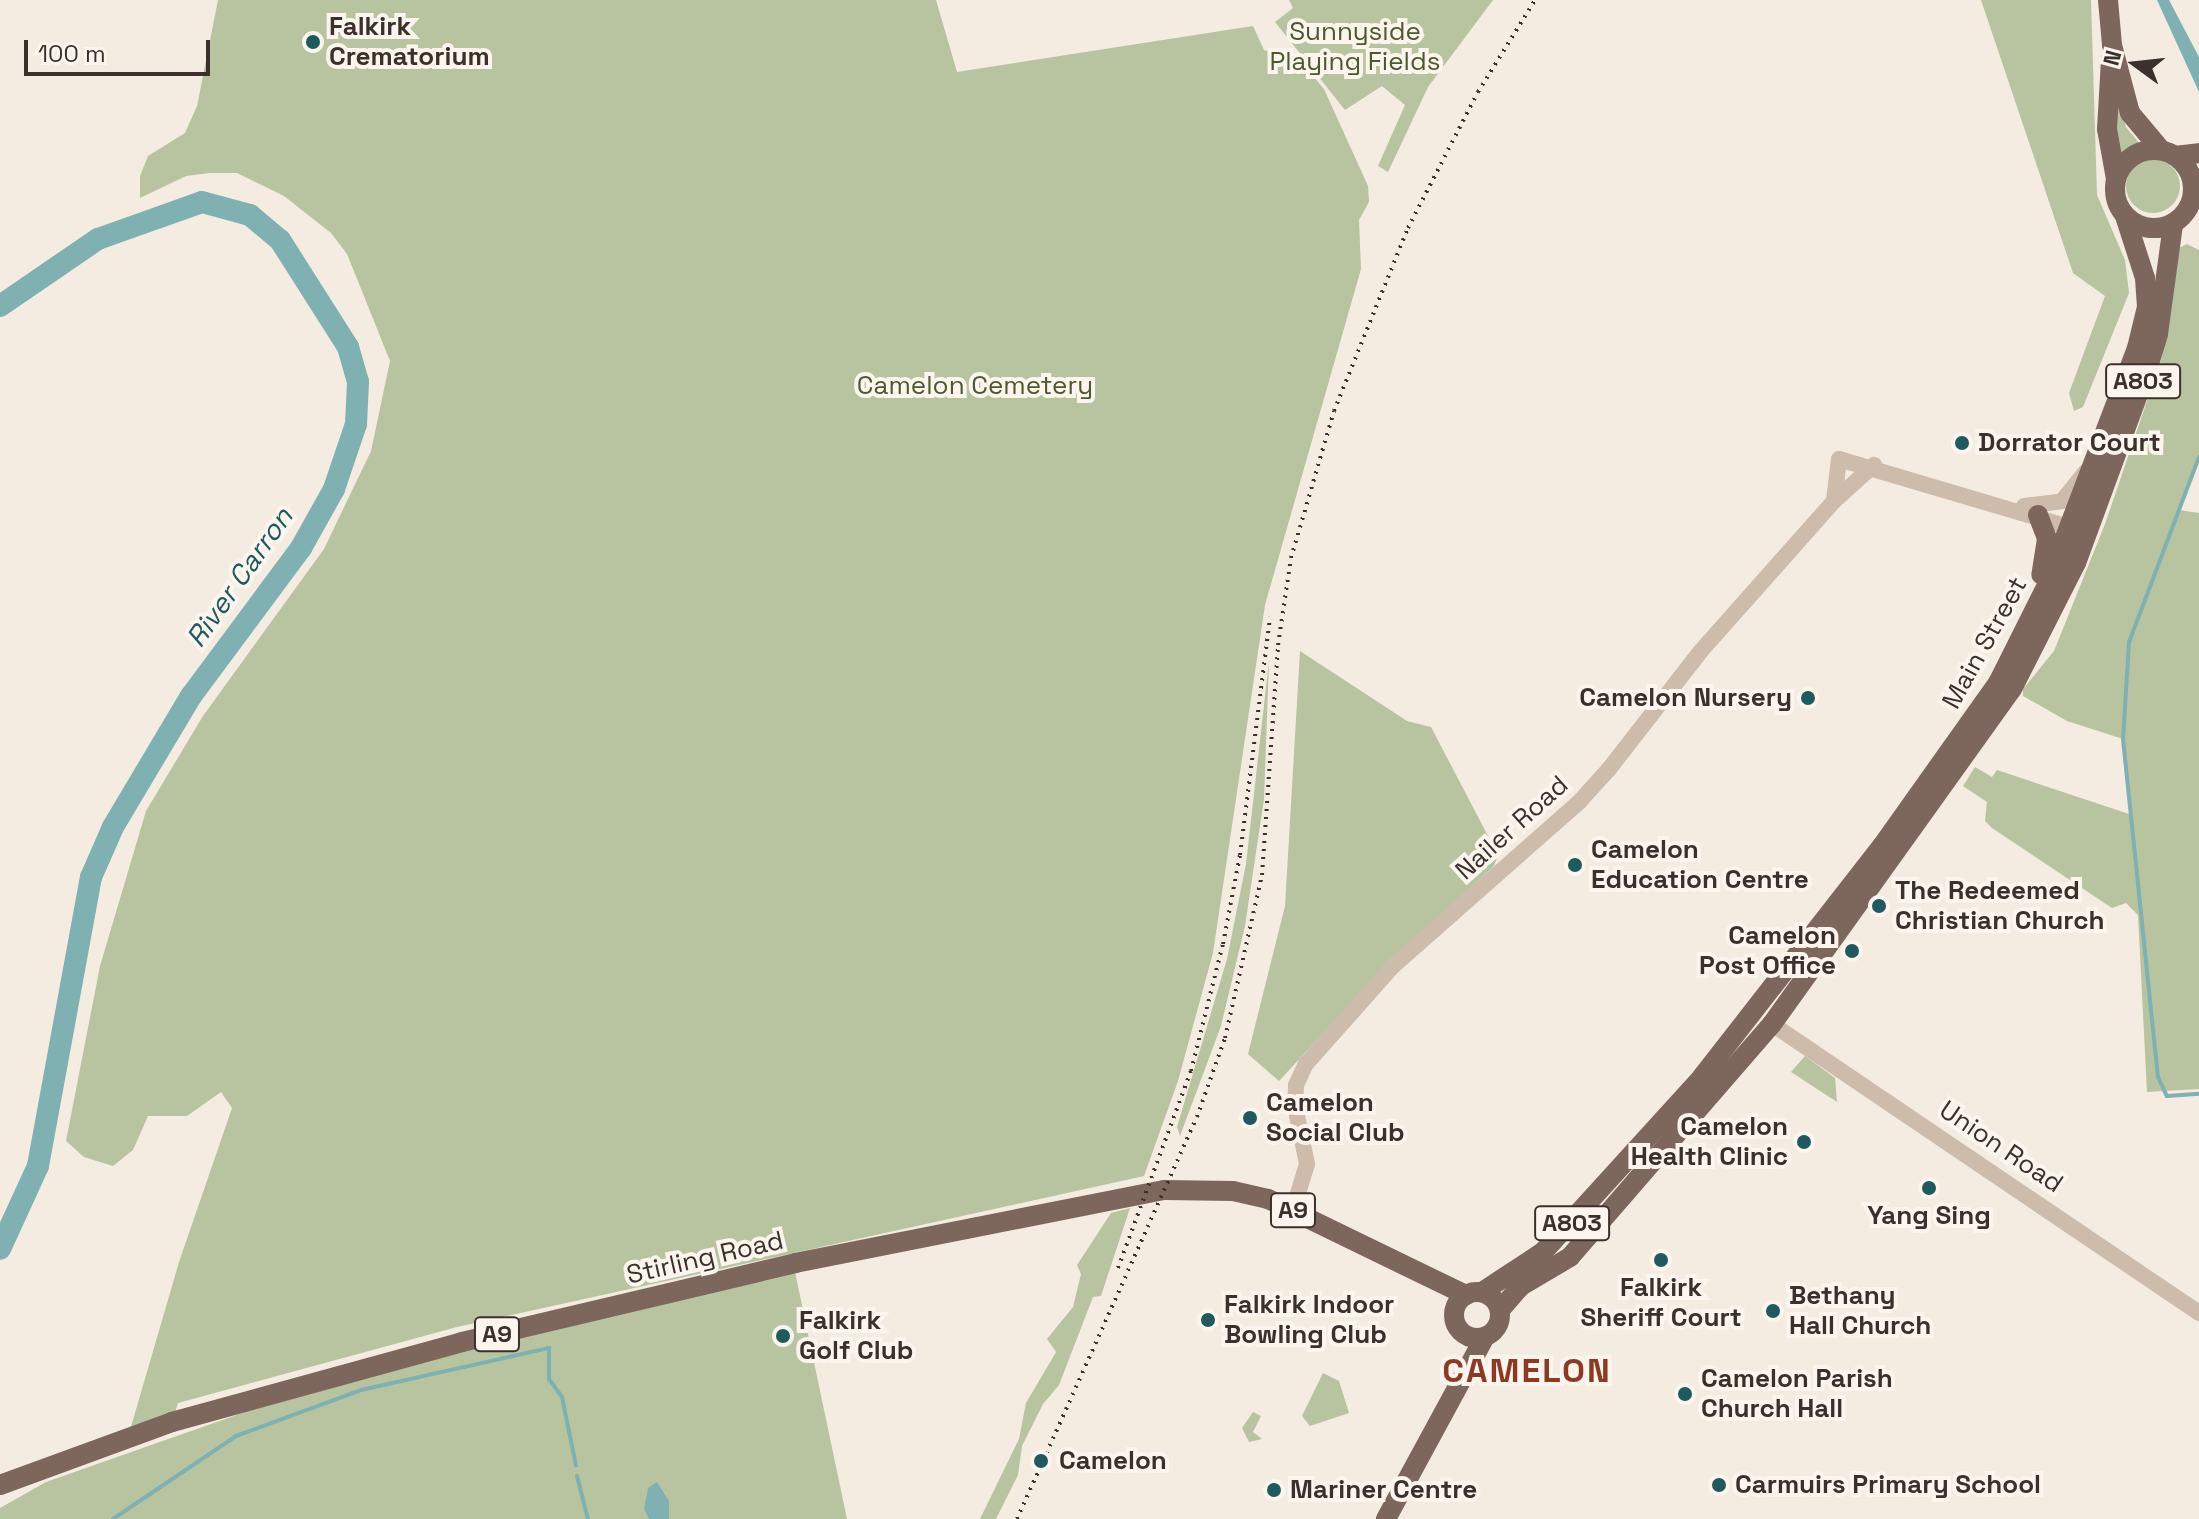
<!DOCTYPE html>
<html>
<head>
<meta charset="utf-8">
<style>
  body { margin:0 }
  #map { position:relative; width:2199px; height:1519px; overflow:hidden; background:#f4ebe1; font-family:"Space Grotesk",sans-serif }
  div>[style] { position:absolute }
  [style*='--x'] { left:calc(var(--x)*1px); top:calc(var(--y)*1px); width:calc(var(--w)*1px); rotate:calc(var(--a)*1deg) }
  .green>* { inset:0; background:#b8c4a0 }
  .round { border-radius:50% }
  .water>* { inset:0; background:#7fb0b2 }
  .stream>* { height:4px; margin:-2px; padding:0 2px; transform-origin:2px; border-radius:2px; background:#7fb0b2 }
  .river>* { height:22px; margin:-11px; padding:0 11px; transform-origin:11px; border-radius:11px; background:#7fb0b2 }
  .tertiary>* { height:16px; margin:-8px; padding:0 8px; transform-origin:8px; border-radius:8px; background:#cdbbac }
  .primary>* { height:20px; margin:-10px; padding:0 10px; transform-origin:10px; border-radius:10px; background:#7d675c }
  .primary>.ring { margin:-10px; padding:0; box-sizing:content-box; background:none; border:20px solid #7d675c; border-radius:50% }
  .rail>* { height:4px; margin-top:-2px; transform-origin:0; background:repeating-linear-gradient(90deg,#3b302b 0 2px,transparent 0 8px) }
  .dots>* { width:22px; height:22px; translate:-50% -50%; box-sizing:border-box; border:4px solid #fbf5ee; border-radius:50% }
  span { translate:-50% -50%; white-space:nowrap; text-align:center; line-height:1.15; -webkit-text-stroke:8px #fbf5ee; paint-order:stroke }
  .shield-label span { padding:2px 6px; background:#fbf5ee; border:2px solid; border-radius:6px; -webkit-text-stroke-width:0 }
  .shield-label { font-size:24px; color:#3b302b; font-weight:700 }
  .poi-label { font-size:26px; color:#3b302b; font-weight:700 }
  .left { translate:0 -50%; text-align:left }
  .right { translate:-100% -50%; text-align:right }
  .park-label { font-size:26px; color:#4a5a2e }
  .street-label { font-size:26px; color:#3b302b }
  .water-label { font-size:28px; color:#1f5a5e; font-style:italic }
  .district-label { font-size:34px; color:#8c3b22; font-weight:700; letter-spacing:2px }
  .north { position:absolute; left:2095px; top:24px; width:80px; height:80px; -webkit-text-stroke:6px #fbf5ee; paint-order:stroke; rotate:285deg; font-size:22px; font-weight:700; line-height:32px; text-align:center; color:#3b302b }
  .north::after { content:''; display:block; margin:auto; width:28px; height:36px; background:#3b302b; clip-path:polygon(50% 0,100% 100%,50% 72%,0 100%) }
  .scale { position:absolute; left:24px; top:40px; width:186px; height:36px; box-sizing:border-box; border:4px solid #3b302b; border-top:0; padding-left:10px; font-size:24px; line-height:28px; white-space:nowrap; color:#3b302b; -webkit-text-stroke:6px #fbf5ee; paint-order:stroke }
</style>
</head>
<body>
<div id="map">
  <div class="green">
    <i style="clip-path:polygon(218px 0,936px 0,957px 72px,1253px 26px,1264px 50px,1299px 59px,1324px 89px,1368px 186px,1369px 202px,1359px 220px,1361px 269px,1265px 605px,1213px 953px,1178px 1081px,1144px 1176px,457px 1327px,178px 1403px,172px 1422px,128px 1437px,179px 1262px,232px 1108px,221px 1092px,187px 1116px,148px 1116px,133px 1150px,113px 1166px,84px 1157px,66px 1141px,100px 966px,146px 811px,203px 716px,324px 549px,371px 451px,390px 361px,347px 254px,331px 233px,284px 196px,237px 173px,210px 173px,186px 176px,140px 198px,140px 176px,148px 156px,185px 133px,197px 106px)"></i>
    <i style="clip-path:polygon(1289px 0,1493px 0,1428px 87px,1388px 172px,1378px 166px,1405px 105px,1382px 86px,1345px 110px,1275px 22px,1293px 8px)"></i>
    <i style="clip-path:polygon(1981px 0,2091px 0,2097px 195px,2125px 260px,2129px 293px,2083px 407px,2074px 411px,2069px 393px,2105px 296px,2073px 273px)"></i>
    <i style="clip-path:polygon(2116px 89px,2126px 127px,2140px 144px,2122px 156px,2115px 141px)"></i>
    <i class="round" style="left:2126px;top:159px;width:54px;height:54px"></i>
    <i style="clip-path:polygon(2187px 244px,2199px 250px,2199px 457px,2179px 510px,2199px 513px,2199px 1089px,2147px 1092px,2138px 915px,2126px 903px,2112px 908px,1992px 828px,1985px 821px,1987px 802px,1963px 786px,1975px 767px,1992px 777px,1997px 770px,2132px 815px,2123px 739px,2067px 721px,2023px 696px,2023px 689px,2054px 651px,2105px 524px,2162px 357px,2177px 249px)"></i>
    <i style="clip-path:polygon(1300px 651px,1407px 721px,1431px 727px,1498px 855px,1494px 866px,1389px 962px,1279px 1081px,1248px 1054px,1285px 906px)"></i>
    <i style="clip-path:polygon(1269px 661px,1264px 799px,1245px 926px,1221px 1026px,1180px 1136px,1177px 1127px,1227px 959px,1246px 864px)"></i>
    <i style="clip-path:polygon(1805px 1056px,1835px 1078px,1837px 1102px,1791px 1072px)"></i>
    <i style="clip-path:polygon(1130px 1208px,1101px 1296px,1093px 1297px,1059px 1385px,1043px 1404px,1022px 1446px,1018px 1475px,996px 1519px,980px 1519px,1019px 1439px,1026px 1403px,1056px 1352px,1047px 1339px,1073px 1307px,1081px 1274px,1077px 1265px,1111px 1213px)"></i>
    <i style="clip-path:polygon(795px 1272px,847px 1519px,0 1519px,0 1508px,46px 1482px,248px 1411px,505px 1340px)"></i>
    <i style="clip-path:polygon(1323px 1373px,1339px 1381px,1349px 1413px,1310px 1426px,1302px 1416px)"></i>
    <i style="clip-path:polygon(1253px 1412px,1261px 1416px,1253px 1432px,1262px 1439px,1249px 1442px,1242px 1428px)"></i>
  </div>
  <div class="water">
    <i style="clip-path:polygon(2157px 0,2169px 0,2199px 57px,2199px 92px)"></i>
    <i style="clip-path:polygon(657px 1482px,669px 1501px,669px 1519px,649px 1519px,644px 1509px,648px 1488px)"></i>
  </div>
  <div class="stream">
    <i style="--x:2199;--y:457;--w:198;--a:110.7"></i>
    <i style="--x:2129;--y:642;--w:97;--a:93.5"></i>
    <i style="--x:2123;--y:739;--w:340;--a:84.1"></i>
    <i style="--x:2158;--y:1077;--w:21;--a:65"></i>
    <i style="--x:2167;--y:1096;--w:32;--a:-4"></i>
    <i style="--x:577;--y:1476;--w:44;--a:75.7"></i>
    <i style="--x:113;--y:1519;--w:148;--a:-34"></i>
    <i style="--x:236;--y:1436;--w:133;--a:-20.2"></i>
    <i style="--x:361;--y:1390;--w:193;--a:-12.6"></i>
    <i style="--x:549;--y:1348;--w:31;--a:90"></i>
    <i style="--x:549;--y:1379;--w:22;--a:54"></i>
    <i style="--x:562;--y:1397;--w:70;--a:78.5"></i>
  </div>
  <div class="river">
    <i style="--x:0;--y:306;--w:119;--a:-34.4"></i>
    <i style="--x:98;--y:239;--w:110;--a:-19.6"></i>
    <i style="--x:202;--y:202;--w:50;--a:15.2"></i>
    <i style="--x:250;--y:215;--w:39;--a:40"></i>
    <i style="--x:280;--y:240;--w:127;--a:57.6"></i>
    <i style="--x:348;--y:347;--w:36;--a:74"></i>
    <i style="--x:358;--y:382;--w:42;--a:92.7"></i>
    <i style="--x:356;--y:424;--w:69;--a:108.7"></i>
    <i style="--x:334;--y:489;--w:68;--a:119.2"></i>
    <i style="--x:301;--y:548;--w:184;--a:126.6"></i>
    <i style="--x:191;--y:696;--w:152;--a:120.8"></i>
    <i style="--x:113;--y:827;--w:55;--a:113.7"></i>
    <i style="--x:91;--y:877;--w:294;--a:100.4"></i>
    <i style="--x:38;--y:1166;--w:91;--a:114.6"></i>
  </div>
  <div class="tertiary">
    <i style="--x:1834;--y:501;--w:54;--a:-42"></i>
    <i style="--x:2024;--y:506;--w:38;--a:-7"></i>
    <i style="--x:2062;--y:501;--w:38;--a:-51"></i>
    <i style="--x:1772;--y:1024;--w:516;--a:34.09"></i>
    <i style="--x:1293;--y:1210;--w:48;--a:-73.1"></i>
    <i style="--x:1307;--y:1164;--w:59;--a:-101.7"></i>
    <i style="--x:1295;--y:1106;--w:21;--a:-87"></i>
    <i style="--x:1296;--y:1085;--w:23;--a:-65"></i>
    <i style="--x:1306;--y:1064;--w:130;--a:-48.4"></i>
    <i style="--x:1392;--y:967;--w:251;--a:-41.4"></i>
    <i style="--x:1580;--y:801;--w:43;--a:-47.8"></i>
    <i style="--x:1609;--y:769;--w:148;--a:-52.1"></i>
    <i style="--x:1700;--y:652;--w:202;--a:-48.4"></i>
    <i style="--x:1834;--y:501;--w:42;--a:-83.2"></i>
    <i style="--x:1839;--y:459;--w:249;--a:16.5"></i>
  </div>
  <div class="primary">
    <i style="--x:2108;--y:0;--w:45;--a:84.9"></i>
    <i style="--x:2112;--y:45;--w:70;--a:75.2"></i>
    <i style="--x:2130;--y:113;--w:48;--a:50"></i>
    <i style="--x:2111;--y:60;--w:69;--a:93.3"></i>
    <i style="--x:2107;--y:129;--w:51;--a:79.8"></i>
    <i class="ring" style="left:2115px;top:150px;width:58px;height:58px"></i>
    <i style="--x:2175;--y:156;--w:24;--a:-7"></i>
    <i style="--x:2038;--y:515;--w:26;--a:69"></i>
    <i style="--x:2047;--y:539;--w:36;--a:99"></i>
    <i class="ring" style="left:1454px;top:1292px;width:26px;height:26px"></i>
    <i style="--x:1482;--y:1292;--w:73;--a:-33.3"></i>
    <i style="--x:1543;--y:1252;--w:236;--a:-47.7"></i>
    <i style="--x:1702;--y:1077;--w:293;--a:-52.1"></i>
    <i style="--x:1882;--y:846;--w:200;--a:-54.6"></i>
    <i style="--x:1998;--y:683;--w:110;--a:-63.4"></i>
    <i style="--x:2047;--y:585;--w:254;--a:-69.2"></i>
    <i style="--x:2137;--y:348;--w:42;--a:-76.3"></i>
    <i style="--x:2147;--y:307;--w:29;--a:-94"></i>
    <i style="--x:2145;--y:278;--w:65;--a:-107.9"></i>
    <i style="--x:1500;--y:1310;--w:32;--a:-49"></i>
    <i style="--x:1521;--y:1286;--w:57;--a:-30.6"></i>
    <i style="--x:1570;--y:1257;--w:308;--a:-49.1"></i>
    <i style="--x:1772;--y:1024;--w:412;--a:-54.4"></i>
    <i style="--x:2012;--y:689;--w:141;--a:-63.1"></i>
    <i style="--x:2076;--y:563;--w:209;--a:-69.8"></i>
    <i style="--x:2148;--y:367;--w:34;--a:-73"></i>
    <i style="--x:2158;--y:334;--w:111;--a:-82.2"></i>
    <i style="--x:0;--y:1485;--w:183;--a:-20.1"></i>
    <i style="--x:172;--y:1422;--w:301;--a:-15.4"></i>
    <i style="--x:462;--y:1342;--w:342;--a:-13.3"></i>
    <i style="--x:795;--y:1263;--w:376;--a:-11.2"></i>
    <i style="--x:1164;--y:1190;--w:69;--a:0.8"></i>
    <i style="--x:1233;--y:1191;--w:36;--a:13"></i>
    <i style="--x:1268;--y:1199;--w:220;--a:25.9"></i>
    <i style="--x:1386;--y:1519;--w:207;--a:-61.5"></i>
  </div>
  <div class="rail">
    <i style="--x:1118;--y:1268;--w:210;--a:-69.7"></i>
    <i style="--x:1191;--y:1071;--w:131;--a:-75.9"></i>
    <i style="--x:1223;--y:944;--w:91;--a:-79.2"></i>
    <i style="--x:1240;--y:855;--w:240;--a:-82.8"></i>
    <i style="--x:1017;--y:1519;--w:440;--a:-65.9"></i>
    <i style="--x:1197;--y:1117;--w:84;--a:-70.5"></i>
    <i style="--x:1225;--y:1038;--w:167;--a:-77.2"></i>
    <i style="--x:1262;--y:875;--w:231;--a:-86"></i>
    <i style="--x:1278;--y:645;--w:88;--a:-81.5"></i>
    <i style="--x:1291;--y:558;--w:153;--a:-73.7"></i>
    <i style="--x:1334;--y:411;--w:197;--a:-68"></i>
    <i style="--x:1408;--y:228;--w:153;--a:-62.8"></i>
    <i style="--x:1478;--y:92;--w:108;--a:-58.2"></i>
  </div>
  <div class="dots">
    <i style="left:313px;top:42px;background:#1f5a5e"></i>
    <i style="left:1962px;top:443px;background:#1f5a5e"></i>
    <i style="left:1808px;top:698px;background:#1f5a5e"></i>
    <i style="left:1575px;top:865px;background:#1f5a5e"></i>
    <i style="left:1879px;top:906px;background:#1f5a5e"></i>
    <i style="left:1852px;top:951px;background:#1f5a5e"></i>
    <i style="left:1250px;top:1118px;background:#1f5a5e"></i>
    <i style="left:1804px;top:1142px;background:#1f5a5e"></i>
    <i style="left:1929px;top:1188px;background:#1f5a5e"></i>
    <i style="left:1661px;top:1260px;background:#1f5a5e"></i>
    <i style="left:1773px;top:1311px;background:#1f5a5e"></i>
    <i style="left:1208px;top:1320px;background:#1f5a5e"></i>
    <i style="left:783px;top:1336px;background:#1f5a5e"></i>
    <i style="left:1685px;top:1394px;background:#1f5a5e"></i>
    <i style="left:1041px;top:1461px;background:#1f5a5e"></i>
    <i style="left:1719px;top:1485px;background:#1f5a5e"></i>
    <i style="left:1274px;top:1490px;background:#1f5a5e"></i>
  </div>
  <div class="shield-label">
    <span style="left:2143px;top:381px">A803</span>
    <span style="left:1293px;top:1210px">A9</span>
    <span style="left:1572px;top:1223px">A803</span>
    <span style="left:497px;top:1334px">A9</span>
  </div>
  <div class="poi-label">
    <span class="left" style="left:329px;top:42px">Falkirk<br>Crematorium</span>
    <span class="left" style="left:1978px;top:443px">Dorrator Court</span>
    <span class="right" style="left:1792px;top:698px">Camelon Nursery</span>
    <span class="left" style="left:1591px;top:865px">Camelon<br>Education Centre</span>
    <span class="left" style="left:1895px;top:906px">The Redeemed<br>Christian Church</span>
    <span class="right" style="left:1836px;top:951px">Camelon<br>Post Office</span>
    <span class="left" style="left:1266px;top:1118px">Camelon<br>Social Club</span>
    <span class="right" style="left:1788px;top:1142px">Camelon<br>Health Clinic</span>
    <span style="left:1929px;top:1216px">Yang Sing</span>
    <span style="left:1661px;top:1303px">Falkirk<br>Sheriff Court</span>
    <span class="left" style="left:1789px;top:1311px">Bethany<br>Hall Church</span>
    <span class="left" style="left:1224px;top:1320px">Falkirk Indoor<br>Bowling Club</span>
    <span class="left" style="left:799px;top:1336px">Falkirk<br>Golf Club</span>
    <span class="left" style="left:1701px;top:1394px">Camelon Parish<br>Church Hall</span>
    <span class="left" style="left:1059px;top:1461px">Camelon</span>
    <span class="left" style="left:1735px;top:1485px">Carmuirs Primary School</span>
    <span class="left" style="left:1290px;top:1490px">Mariner Centre</span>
  </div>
  <div class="park-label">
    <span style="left:1355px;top:47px">Sunnyside<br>Playing Fields</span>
    <span style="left:975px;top:386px">Camelon Cemetery</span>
  </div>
  <div class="street-label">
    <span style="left:1985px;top:643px;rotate:-61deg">Main Street</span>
    <span style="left:1512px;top:828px;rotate:-42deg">Nailer Road</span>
    <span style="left:2001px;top:1147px;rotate:34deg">Union Road</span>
    <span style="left:705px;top:1258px;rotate:-13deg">Stirling Road</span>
  </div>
  <div class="water-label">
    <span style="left:239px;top:577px;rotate:-55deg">River Carron</span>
  </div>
  <div class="district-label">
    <span style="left:1527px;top:1371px">CAMELON</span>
  </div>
  <div class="north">N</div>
  <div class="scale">100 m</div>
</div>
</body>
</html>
